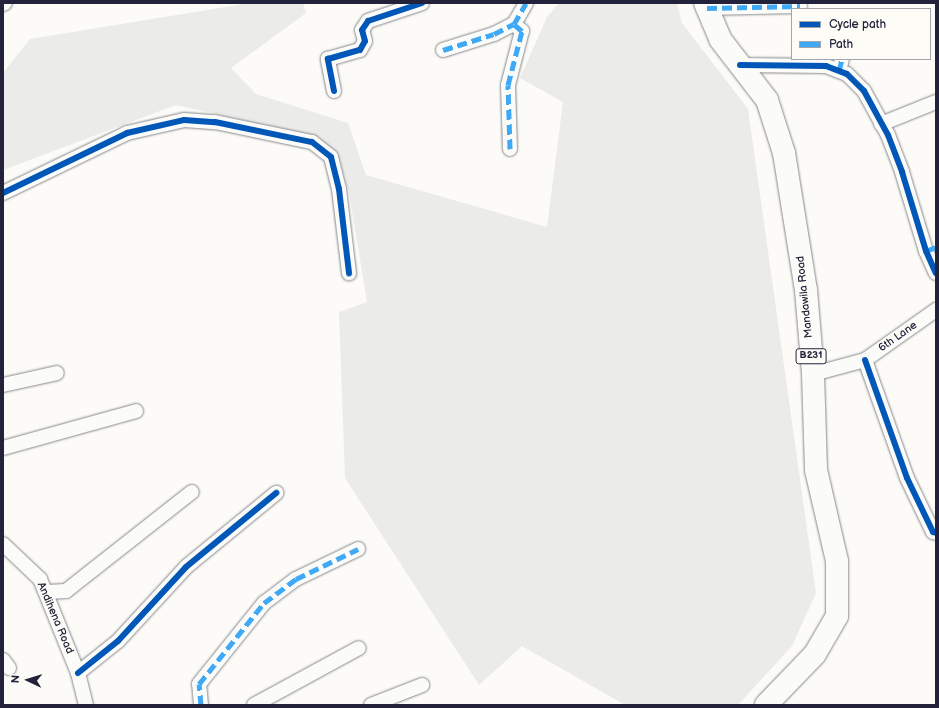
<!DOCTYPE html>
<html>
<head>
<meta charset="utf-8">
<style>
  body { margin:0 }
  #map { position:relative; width:939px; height:708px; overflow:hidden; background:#fcfbf8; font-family:"Balsamiq Sans",sans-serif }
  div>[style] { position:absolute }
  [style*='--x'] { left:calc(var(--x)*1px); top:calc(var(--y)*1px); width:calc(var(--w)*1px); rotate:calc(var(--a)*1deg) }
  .built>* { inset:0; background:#ebebe9 }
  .roads { filter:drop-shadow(0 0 1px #88888c) drop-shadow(0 0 1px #88888c) }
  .street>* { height:14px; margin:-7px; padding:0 7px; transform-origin:7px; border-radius:7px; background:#fbfbf9 }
  .primary>* { height:22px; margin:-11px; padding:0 11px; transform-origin:11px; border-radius:11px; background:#fbfbf9 }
  .quiet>* { height:5px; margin-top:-2.5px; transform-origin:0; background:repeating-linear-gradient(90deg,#3fa9f5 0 10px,transparent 0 15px) }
  .cycleway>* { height:6px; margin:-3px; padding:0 3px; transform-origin:3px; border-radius:3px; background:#0057b8 }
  span { translate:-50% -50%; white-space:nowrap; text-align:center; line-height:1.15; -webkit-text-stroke:3.5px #fdfcf7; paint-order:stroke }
  .shield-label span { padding:1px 3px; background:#fdfcf7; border:1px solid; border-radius:3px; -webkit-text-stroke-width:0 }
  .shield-label { font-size:10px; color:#22223b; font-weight:700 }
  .street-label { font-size:11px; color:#22223b }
  .frame { position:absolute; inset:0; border:4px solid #22223b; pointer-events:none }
  .legend { position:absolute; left:791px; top:8px; width:140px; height:52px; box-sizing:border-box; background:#fdfcf7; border:1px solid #a5a5ac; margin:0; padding:5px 7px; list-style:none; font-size:12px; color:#22223b }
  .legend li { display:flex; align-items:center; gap:8px; height:20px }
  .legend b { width:20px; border:1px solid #a5a5ac }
  .north { position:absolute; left:8px; top:660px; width:40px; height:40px; -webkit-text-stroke:3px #fdfcf7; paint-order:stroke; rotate:274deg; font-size:11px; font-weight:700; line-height:16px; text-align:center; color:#22223b }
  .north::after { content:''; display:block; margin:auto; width:14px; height:18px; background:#22223b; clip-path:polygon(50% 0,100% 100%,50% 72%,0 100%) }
</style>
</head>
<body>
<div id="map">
  <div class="built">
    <i style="clip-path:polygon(250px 3px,303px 3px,306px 13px,231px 68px,256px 94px,348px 123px,366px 175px,547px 227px,563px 102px,520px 78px,547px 17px,559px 3px,677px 3px,682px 23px,748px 109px,816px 593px,792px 646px,738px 705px,625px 705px,522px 646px,479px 685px,345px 478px,339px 312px,367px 302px,349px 193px,338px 156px,319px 137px,176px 105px,3px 170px,3px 73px,30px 39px)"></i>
  </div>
  <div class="roads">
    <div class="street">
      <i style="--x:3;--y:4;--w:2;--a:-27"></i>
      <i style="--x:707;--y:8;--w:93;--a:-1.2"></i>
      <i style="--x:443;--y:50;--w:53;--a:-17.4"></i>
      <i style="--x:494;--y:34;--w:22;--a:-27"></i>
      <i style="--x:740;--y:65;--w:86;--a:0.7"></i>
      <i style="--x:826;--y:66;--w:22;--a:21"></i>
      <i style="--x:847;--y:74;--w:24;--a:45"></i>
      <i style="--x:864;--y:91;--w:50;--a:61.4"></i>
      <i style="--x:888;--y:135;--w:40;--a:69"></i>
      <i style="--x:902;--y:172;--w:83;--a:73.1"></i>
      <i style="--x:926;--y:251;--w:24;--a:66"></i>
      <i style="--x:839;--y:71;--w:12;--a:-76"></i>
      <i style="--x:334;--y:91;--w:33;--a:-101"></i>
      <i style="--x:328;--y:59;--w:33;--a:-16"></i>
      <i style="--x:360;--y:50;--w:10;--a:-61"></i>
      <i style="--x:365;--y:41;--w:11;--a:-105"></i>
      <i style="--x:362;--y:30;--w:11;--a:-56"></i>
      <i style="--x:368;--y:21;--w:57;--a:-18.4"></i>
      <i style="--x:881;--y:124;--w:59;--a:-21.8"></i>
      <i style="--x:510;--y:149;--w:64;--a:-91.8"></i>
      <i style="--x:508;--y:85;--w:56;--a:-75.5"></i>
      <i style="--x:522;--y:31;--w:11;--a:-139"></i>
      <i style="--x:514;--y:24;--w:24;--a:-60"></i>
      <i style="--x:3;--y:193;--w:138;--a:-25.8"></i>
      <i style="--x:127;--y:133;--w:58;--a:-12.8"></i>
      <i style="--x:184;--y:120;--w:31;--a:4"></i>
      <i style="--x:215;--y:122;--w:99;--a:11.7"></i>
      <i style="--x:312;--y:142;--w:24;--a:38"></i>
      <i style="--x:331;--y:157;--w:33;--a:76"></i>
      <i style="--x:339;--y:189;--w:85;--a:83.2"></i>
      <i style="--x:865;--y:360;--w:125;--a:70.4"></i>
      <i style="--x:907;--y:478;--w:60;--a:64.3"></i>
      <i style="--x:933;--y:532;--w:3;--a:18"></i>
      <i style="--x:813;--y:374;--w:54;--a:-15.1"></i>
      <i style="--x:865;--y:360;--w:87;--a:-35.2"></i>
      <i style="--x:3;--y:385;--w:55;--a:-12.5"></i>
      <i style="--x:3;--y:448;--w:138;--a:-15.5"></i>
      <i style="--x:3;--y:544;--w:51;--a:43.4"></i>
      <i style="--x:40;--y:579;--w:101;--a:68"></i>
      <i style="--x:78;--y:673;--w:33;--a:76"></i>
      <i style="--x:46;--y:592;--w:20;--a:-3"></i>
      <i style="--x:66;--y:591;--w:160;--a:-38.2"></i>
      <i style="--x:3;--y:660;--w:10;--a:53"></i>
      <i style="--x:78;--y:673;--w:51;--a:-38.7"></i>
      <i style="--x:118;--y:641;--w:100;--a:-47.4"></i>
      <i style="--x:186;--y:567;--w:117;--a:-39.4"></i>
      <i style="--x:201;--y:705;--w:21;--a:-95"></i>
      <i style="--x:199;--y:684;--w:104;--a:-51.3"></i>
      <i style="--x:264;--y:603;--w:40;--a:-37"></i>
      <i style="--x:296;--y:579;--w:69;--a:-25.8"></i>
      <i style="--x:254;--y:705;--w:119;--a:-28.5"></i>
      <i style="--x:371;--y:705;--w:55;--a:-21.4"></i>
    </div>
    <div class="primary">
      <i style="--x:705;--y:3;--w:39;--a:67"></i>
      <i style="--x:720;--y:39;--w:77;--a:52.4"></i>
      <i style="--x:767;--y:100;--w:56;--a:72.2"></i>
      <i style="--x:784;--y:153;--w:139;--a:80.9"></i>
      <i style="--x:806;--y:290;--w:84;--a:85.2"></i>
      <i style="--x:813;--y:374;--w:96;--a:88.2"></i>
      <i style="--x:816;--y:470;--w:93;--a:77"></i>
      <i style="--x:837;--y:561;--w:55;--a:90"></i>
      <i style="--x:837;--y:616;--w:44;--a:120.1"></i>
      <i style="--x:815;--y:654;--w:71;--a:133.9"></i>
    </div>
  </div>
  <div class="quiet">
    <i style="--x:707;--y:8;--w:93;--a:-1.2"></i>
    <i style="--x:443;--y:50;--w:53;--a:-17.4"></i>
    <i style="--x:494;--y:34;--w:22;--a:-27"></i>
    <i style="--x:839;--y:71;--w:12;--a:-76"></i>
    <i style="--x:510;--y:149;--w:64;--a:-91.8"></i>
    <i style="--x:508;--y:85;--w:56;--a:-75.5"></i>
    <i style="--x:522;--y:31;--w:11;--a:-139"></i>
    <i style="--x:514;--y:24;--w:24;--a:-60"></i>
    <i style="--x:926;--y:251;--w:11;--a:-22"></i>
    <i style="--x:201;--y:705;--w:21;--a:-95"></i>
    <i style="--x:199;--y:684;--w:104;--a:-51.3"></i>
    <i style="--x:264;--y:603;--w:40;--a:-37"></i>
    <i style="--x:296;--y:579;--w:69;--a:-25.8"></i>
  </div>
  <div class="cycleway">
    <i style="--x:740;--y:65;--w:86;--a:0.7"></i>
    <i style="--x:826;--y:66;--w:22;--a:21"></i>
    <i style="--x:847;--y:74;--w:24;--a:45"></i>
    <i style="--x:864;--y:91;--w:50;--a:61.4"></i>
    <i style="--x:888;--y:135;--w:40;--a:69"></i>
    <i style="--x:902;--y:172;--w:83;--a:73.1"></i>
    <i style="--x:926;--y:251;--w:24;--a:66"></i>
    <i style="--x:334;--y:91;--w:33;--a:-101"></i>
    <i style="--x:328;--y:59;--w:33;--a:-16"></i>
    <i style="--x:360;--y:50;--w:10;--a:-61"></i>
    <i style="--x:365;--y:41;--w:11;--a:-105"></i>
    <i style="--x:362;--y:30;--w:11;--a:-56"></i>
    <i style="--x:368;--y:21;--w:57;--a:-18.4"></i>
    <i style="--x:3;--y:193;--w:138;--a:-25.8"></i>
    <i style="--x:127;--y:133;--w:58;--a:-12.8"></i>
    <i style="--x:184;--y:120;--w:31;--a:4"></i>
    <i style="--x:215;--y:122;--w:99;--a:11.7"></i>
    <i style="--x:312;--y:142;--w:24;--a:38"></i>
    <i style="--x:331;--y:157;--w:33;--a:76"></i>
    <i style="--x:339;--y:189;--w:85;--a:83.2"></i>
    <i style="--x:865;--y:360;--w:125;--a:70.4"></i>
    <i style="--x:907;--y:478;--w:60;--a:64.3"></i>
    <i style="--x:933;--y:532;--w:3;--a:18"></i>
    <i style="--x:78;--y:673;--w:51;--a:-38.7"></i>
    <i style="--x:118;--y:641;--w:100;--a:-47.4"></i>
    <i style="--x:186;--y:567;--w:117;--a:-39.4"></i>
  </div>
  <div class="shield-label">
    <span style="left:811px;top:356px">B231</span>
  </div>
  <div class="street-label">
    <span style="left:805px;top:297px;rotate:-96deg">Mandawila Road</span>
    <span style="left:898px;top:337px;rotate:-35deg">6th Lane</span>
    <span style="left:55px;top:618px;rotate:67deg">Andihena Road</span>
  </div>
  <div class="frame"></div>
  <ul class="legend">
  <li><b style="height:5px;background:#0057b8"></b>Cycle path</li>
  <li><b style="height:5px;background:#3fa9f5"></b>Path</li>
  </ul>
  <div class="north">N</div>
</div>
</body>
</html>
